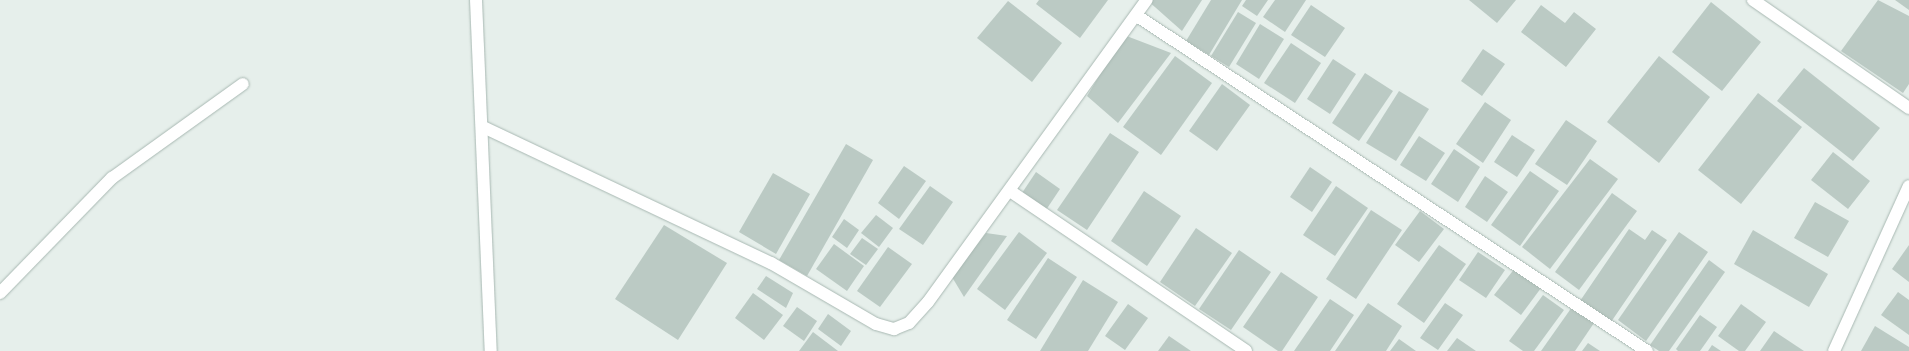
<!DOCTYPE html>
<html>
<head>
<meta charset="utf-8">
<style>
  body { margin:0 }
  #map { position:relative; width:1909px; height:351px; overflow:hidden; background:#e6efeb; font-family:"Asap Condensed",sans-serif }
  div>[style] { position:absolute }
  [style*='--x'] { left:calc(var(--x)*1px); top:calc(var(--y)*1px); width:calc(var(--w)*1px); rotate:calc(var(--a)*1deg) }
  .building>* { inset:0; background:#bbcac4 }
  .roads { filter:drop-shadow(0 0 1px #a8b8b2) drop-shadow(0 0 1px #a8b8b2) }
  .minor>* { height:12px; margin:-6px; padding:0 6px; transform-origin:6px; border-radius:6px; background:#fff }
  span { translate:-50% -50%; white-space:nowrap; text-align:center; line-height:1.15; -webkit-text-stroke:3px #f7fbf9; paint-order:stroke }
</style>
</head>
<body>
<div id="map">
  <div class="building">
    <i style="clip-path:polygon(1039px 0,1108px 0,1080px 38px,1036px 4px)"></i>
    <i style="clip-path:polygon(1147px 0,1202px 0,1182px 31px)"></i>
    <i style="clip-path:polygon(1211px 0,1242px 0,1209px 55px,1186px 41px)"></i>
    <i style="clip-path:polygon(1246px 0,1268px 0,1257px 16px,1242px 6px)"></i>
    <i style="clip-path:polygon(1275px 0,1306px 0,1285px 32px,1263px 17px)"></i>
    <i style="clip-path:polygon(1469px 0,1516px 0,1497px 23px)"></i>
    <i style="clip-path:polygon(1878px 0,1909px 16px,1909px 84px,1903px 93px,1841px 51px)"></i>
    <i style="clip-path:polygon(1895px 0,1909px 0,1909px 10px)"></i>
    <i style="clip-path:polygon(1008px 1px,1062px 43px,1032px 82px,977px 38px)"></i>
    <i style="clip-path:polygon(1711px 2px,1761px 42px,1722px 91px,1672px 52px)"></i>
    <i style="clip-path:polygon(1311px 5px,1345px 28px,1325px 57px,1291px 35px)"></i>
    <i style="clip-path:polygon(1541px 5px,1565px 23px,1574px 12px,1596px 29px,1566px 67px,1521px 32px)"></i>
    <i style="clip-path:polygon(1238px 12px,1256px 23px,1229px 67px,1211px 56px)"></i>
    <i style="clip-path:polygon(1260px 24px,1284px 39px,1259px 79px,1236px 64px)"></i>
    <i style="clip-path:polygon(1124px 35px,1171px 53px,1118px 123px,1087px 96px)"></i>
    <i style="clip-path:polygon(1291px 43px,1321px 63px,1295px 103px,1264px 83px)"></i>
    <i style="clip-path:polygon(1483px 49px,1505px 64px,1482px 96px,1461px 81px)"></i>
    <i style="clip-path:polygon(1175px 56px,1212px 83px,1161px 155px,1123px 127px)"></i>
    <i style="clip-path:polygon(1659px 56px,1710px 97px,1659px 163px,1607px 122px)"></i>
    <i style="clip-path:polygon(1333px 59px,1356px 74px,1330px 114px,1307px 99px)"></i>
    <i style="clip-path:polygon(1804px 68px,1880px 128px,1853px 161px,1777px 101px)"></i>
    <i style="clip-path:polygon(1365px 73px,1393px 91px,1359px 141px,1332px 123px)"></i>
    <i style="clip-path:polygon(1222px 84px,1250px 105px,1217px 151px,1189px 131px)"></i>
    <i style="clip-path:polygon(1399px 91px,1429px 109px,1396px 161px,1366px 143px)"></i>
    <i style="clip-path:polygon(1758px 93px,1802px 127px,1741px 204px,1698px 170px)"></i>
    <i style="clip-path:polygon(1485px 102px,1511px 120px,1483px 163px,1456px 144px)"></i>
    <i style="clip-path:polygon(1566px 120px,1597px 141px,1567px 185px,1535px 164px)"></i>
    <i style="clip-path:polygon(1110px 133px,1139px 152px,1087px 230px,1057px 210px)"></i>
    <i style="clip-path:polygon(1512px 135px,1535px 150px,1517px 177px,1494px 162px)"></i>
    <i style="clip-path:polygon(1419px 136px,1445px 153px,1426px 181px,1400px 165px)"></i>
    <i style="clip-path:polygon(846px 144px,873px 160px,807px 276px,779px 260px)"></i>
    <i style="clip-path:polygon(1454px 149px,1480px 167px,1458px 202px,1431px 184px)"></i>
    <i style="clip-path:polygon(1833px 152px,1870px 181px,1848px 209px,1811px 180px)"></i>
    <i style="clip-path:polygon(1590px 159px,1618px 179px,1550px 269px,1522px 247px)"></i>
    <i style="clip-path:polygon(904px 166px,926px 181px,899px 219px,878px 203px)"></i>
    <i style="clip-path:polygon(1310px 167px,1332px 182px,1312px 212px,1290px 197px)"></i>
    <i style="clip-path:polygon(1530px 171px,1559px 191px,1520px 246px,1491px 225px)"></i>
    <i style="clip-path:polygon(1036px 172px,1060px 189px,1044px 213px,1020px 196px)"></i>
    <i style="clip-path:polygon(773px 173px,810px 194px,776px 254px,739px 232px)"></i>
    <i style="clip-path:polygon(1485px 176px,1508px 192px,1487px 222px,1465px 207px)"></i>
    <i style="clip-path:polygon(930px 186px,953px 202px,923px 245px,899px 229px)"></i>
    <i style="clip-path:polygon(1336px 186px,1368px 208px,1335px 256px,1303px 235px)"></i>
    <i style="clip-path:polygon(1144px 191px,1181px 216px,1147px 266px,1111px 241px)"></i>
    <i style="clip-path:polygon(1612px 193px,1637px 211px,1579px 290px,1555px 272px)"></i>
    <i style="clip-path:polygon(1815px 202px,1849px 221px,1828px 257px,1794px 238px)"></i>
    <i style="clip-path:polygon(1371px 210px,1402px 230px,1356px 299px,1326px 279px)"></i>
    <i style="clip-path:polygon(1420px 211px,1444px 229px,1419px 262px,1395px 245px)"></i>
    <i style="clip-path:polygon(876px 215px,893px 228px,879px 247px,861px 233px)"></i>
    <i style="clip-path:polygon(844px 219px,859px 230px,847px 248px,832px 237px)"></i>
    <i style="clip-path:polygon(664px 225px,727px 263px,678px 340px,615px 299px)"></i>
    <i style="clip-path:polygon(1196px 228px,1232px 253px,1195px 306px,1160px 282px)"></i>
    <i style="clip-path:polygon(1629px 229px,1645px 240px,1652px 230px,1667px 240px,1611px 322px,1580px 301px)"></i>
    <i style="clip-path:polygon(1753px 230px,1828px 274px,1809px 307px,1734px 264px)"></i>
    <i style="clip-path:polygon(1019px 232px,1047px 253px,1005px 310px,977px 289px)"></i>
    <i style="clip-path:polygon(1679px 232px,1708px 252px,1646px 341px,1618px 320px)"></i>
    <i style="clip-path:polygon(986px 233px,1007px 236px,964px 297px,952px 277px)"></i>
    <i style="clip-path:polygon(862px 238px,878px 249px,866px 265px,850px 254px)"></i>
    <i style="clip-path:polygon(834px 244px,864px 266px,847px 291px,816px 269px)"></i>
    <i style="clip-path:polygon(1439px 245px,1466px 264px,1424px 323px,1397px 304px)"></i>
    <i style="clip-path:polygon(1909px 245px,1909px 282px,1892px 269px)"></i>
    <i style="clip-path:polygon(888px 247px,912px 264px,880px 307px,857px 291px)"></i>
    <i style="clip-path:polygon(1239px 250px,1271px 272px,1231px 330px,1199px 309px)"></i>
    <i style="clip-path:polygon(1478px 252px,1505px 270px,1486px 298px,1459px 280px)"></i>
    <i style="clip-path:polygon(1048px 258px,1077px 277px,1036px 339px,1007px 320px)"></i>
    <i style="clip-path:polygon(1709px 260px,1725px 272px,1669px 351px,1659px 351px,1650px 345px)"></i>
    <i style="clip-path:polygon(1515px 268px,1541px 288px,1521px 315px,1494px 295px)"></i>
    <i style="clip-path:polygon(1281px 272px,1318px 297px,1282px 351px,1278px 351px,1243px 327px)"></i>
    <i style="clip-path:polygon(766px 276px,793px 293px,786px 308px,757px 289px)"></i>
    <i style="clip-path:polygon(1083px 280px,1118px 302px,1088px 351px,1040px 351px)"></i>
    <i style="clip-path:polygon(1898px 292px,1909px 300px,1909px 335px,1881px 315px)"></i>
    <i style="clip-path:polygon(753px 293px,783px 315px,764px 340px,735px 318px)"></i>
    <i style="clip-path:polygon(1543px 295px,1564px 310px,1534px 351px,1523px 351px,1509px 341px)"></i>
    <i style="clip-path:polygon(1330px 299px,1354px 315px,1330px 351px,1294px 351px)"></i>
    <i style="clip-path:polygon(1368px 303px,1402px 326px,1386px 351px,1335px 351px)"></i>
    <i style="clip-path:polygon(1445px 303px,1463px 315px,1438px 350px,1420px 338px)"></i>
    <i style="clip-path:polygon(1128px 304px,1148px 318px,1125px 350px,1105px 336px)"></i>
    <i style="clip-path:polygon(1741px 304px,1766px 322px,1745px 351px,1739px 351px,1718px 336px)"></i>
    <i style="clip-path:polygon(797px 307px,817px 321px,804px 341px,783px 326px)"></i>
    <i style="clip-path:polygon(1572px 307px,1594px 323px,1575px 351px,1541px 351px)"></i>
    <i style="clip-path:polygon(828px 314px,851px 331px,841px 346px,818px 329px)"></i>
    <i style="clip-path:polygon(1700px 315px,1717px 327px,1700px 351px,1678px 351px,1676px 349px)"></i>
    <i style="clip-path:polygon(1875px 326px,1909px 347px,1909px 351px,1861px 351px)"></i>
    <i style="clip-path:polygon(1774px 331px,1804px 351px,1760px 351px)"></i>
    <i style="clip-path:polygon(813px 332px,838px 351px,799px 351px)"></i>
    <i style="clip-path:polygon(1169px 336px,1191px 351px,1158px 351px)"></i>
    <i style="clip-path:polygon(1457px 338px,1476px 351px,1447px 351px)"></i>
    <i style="clip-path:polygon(1399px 339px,1416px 351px,1390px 351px)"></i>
    <i style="clip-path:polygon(1588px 343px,1600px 351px,1582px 351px)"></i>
    <i style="clip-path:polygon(1712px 345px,1721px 351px,1708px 351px)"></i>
  </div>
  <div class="roads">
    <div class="minor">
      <i style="--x:476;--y:0;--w:351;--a:87.6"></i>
      <i style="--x:1753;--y:0;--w:190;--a:34.7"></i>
      <i style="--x:1137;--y:16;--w:610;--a:33.3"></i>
      <i style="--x:483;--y:127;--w:318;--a:25.3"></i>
      <i style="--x:771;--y:263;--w:121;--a:30.2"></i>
      <i style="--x:876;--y:324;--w:19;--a:16"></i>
      <i style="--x:894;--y:329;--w:16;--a:-22"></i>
      <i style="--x:909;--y:323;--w:28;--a:-48"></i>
      <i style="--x:928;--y:302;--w:373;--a:-54.1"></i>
      <i style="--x:1010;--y:191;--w:285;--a:34.1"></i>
      <i style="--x:0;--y:293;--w:161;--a:-45.8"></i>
      <i style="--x:112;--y:178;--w:161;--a:-35.7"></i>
      <i style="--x:1834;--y:351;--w:181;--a:-65.6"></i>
    </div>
  </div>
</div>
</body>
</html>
